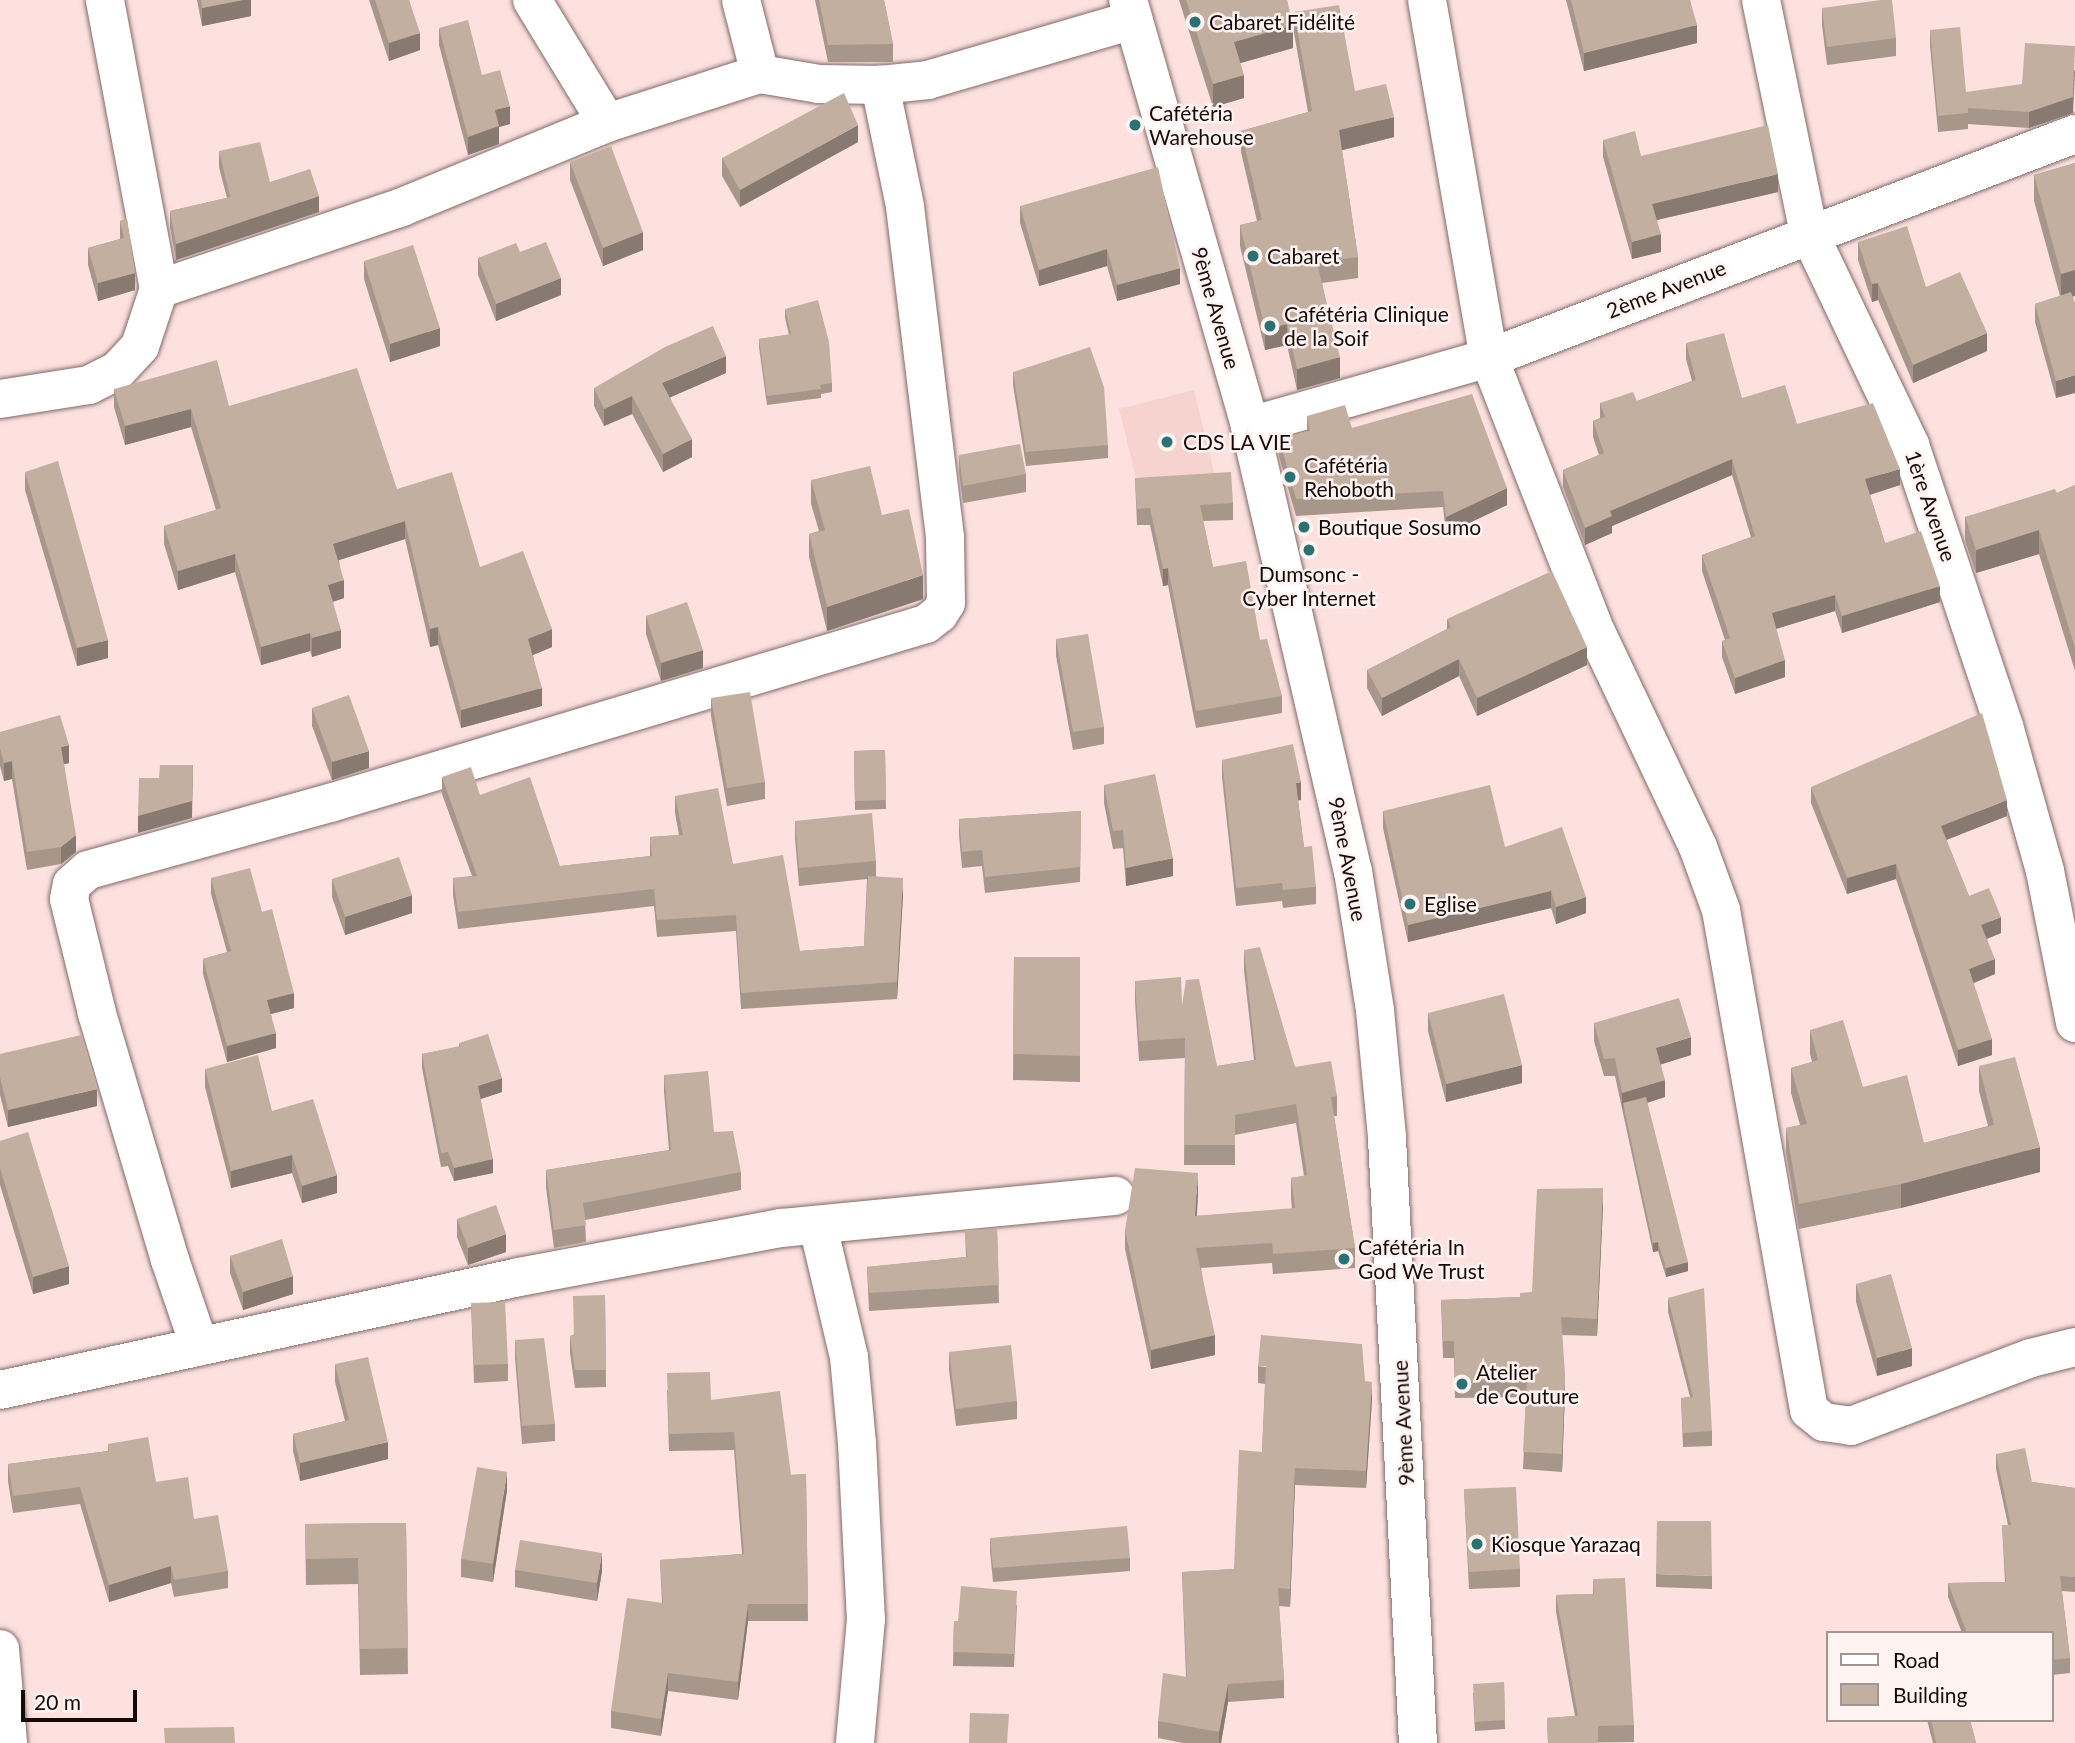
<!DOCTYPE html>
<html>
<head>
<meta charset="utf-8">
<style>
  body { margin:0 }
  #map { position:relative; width:2075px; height:1743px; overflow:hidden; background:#fce1de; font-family:Lato,sans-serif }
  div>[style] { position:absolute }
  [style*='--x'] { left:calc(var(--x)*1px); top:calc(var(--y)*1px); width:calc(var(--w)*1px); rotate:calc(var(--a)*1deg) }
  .built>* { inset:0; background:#f6d3cf }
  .roads { filter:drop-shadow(0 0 2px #826a68) drop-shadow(0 0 2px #826a68) }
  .street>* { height:38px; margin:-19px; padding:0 19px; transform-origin:19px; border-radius:19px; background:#fff }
  .wall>* { inset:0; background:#a7968a }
  .shaded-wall>* { inset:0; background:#887a70 }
  .building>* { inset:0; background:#c2afa0 }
  .dots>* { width:19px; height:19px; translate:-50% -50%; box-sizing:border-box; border:4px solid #fef3f1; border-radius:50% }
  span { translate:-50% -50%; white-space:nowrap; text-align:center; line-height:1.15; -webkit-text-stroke:5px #fef3f1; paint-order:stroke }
  .poi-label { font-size:21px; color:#130b0a }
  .left { translate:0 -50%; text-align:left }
  .street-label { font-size:21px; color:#130b0a }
  .legend { position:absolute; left:1826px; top:1631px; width:228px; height:91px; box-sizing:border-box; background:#fef3f1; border:2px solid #a09695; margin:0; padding:9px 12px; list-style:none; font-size:21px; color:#130b0a }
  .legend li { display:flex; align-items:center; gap:14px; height:35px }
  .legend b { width:35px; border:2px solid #a09695 }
  .scale { position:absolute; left:21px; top:1690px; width:116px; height:32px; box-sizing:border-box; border:4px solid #130b0a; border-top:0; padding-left:9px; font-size:21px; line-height:24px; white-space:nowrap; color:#130b0a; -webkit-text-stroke:5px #fef3f1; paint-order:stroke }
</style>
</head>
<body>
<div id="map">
  <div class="built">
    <i style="clip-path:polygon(1194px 390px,1215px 476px,1140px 494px,1119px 409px)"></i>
  </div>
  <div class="roads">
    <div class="street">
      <i style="--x:532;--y:0;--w:144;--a:58.6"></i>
      <i style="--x:741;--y:0;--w:76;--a:75.6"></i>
      <i style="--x:1128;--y:0;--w:443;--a:74"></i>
      <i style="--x:1250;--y:426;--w:457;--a:77"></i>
      <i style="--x:1353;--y:871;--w:141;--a:81"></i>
      <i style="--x:1375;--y:1010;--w:129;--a:84.6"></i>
      <i style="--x:1387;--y:1138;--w:606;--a:87.07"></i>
      <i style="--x:1427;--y:0;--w:363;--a:80.2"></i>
      <i style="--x:1489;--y:358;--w:294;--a:68.7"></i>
      <i style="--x:1596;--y:632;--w:238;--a:64.6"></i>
      <i style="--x:1698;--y:847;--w:67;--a:69.9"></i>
      <i style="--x:1721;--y:910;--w:508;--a:80.02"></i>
      <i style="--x:1809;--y:1410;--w:19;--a:39"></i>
      <i style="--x:1824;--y:1422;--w:27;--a:8"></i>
      <i style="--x:1851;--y:1426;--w:192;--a:-20.7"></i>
      <i style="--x:2031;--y:1358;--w:45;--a:-14"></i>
      <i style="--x:1761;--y:0;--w:238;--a:78.4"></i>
      <i style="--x:1809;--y:233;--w:235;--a:64.5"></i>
      <i style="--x:1910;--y:445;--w:296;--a:71.5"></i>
      <i style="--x:2004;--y:726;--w:151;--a:74.2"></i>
      <i style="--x:2045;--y:871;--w:155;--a:78.8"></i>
      <i style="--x:159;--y:289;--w:256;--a:-18.6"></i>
      <i style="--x:402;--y:207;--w:222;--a:-22.3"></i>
      <i style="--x:607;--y:123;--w:161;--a:-17.8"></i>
      <i style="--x:760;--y:74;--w:60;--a:9.6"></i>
      <i style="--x:819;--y:84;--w:61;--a:0.9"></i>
      <i style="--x:880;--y:85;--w:48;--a:-5.9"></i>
      <i style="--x:928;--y:80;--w:214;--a:-16.3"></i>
      <i style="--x:0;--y:399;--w:90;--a:-8.9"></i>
      <i style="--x:89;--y:385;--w:31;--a:-27"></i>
      <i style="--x:117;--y:371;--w:34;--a:-47"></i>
      <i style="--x:140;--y:346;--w:60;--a:-71.6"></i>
      <i style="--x:159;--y:289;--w:294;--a:-100.6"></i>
      <i style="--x:1250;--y:426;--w:248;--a:-15.9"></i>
      <i style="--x:1489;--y:358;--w:627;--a:-20.92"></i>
      <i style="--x:818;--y:1226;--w:135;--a:76.7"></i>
      <i style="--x:849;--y:1357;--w:86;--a:84.7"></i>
      <i style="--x:857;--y:1443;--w:176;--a:87.1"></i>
      <i style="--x:866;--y:1619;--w:124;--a:95.1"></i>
      <i style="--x:199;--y:1345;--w:90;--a:-108.8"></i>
      <i style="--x:170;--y:1260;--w:258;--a:-106.5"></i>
      <i style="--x:97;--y:1013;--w:117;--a:-103.8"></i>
      <i style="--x:69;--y:899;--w:15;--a:-79"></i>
      <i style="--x:72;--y:884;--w:21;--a:-41"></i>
      <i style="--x:88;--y:870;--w:251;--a:-15.5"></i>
      <i style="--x:330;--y:803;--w:622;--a:-16.72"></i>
      <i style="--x:926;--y:624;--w:16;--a:-38"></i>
      <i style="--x:939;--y:614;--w:13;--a:-58"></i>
      <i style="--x:946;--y:603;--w:66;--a:-90.9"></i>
      <i style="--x:945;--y:537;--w:333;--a:-96.9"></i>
      <i style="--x:905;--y:206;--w:124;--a:-101.7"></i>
      <i style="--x:0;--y:1390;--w:531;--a:-12.28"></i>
      <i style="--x:519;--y:1277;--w:267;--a:-10.6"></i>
      <i style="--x:781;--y:1228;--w:336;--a:-5.5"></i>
      <i style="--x:0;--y:1649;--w:94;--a:85.1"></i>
    </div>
  </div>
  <div class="wall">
    <i style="clip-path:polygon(197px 0,251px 0,251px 16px,202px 26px)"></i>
    <i style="clip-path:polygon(369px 0,409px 0,420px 50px,389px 61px)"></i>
    <i style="clip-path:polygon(815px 0,884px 0,893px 44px,893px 62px,828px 62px)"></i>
    <i style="clip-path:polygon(1179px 0,1287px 0,1293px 48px,1240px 63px,1244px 98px,1213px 107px)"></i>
    <i style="clip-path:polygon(1566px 0,1690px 0,1697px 43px,1584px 71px)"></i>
    <i style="clip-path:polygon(1822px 8px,1896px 38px,1896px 56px,1827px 65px,1822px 25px)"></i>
    <i style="clip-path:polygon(1294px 12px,1355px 91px,1394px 137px,1342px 150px,1358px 257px,1358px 278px,1322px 283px,1340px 378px,1297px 390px,1287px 345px,1265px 350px,1240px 246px,1240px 225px,1257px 221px,1241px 152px,1241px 131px,1308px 112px,1294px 33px)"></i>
    <i style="clip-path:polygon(439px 28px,482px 75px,510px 124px,499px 127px,499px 144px,468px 155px,439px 45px)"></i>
    <i style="clip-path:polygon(1930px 30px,1966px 92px,2073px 113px,2029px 128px,1968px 124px,1968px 129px,1938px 132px,1930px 46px)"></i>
    <i style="clip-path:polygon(1603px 140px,1641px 156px,1778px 192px,1657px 220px,1661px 252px,1632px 259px,1603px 157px)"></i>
    <i style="clip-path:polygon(858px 142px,740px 207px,722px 176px,722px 158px)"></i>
    <i style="clip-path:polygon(219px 151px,319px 212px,176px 260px,170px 227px,170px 211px,227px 198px,219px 167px)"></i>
    <i style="clip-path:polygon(570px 162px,643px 250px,603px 266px,570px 180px)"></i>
    <i style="clip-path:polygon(2075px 163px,2075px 296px,2073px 296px,2056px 398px,2035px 322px,2035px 304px,2060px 296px,2034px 201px,2034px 175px)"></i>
    <i style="clip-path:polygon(1020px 206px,1180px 284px,1117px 301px,1107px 266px,1039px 286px,1020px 223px)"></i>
    <i style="clip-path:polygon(127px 219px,135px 290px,98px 301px,88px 265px,88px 248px,120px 239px,120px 221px)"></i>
    <i style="clip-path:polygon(1858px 242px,1987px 351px,1913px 383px,1878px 300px,1872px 302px,1858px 260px)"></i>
    <i style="clip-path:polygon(520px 252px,561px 295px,496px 321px,478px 275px,478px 258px)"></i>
    <i style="clip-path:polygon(364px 261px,440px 346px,390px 362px,364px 279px)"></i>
    <i style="clip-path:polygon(785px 309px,832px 383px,832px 392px,821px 394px,821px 398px,767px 405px,759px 347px,759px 339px,789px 335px,785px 318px)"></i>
    <i style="clip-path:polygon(1686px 343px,1742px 398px,1797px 424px,1900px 485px,1870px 495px,1885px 543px,1940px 602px,1842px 633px,1835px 611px,1776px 629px,1785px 677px,1735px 694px,1722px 657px,1722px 641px,1725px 640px,1702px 571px,1702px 555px,1751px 537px,1732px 475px,1612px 526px,1612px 533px,1585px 545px,1563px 487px,1563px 470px,1599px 455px,1593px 437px,1593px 421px,1600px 418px,1600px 403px,1637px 401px,1692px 381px,1686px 359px)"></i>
    <i style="clip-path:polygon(1013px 372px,1108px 445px,1108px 458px,1026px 466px,1013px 385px)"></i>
    <i style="clip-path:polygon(726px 373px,670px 397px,692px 457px,663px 472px,632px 414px,604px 426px,594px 406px,594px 388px)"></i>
    <i style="clip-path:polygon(114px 389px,229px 406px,397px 489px,480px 567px,552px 647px,533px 655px,542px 706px,461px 728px,438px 645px,430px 647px,405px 539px,339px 560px,344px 598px,333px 602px,341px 648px,312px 657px,310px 651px,261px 665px,235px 572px,178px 590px,164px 544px,164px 526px,216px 510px,191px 427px,125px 445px,114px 407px)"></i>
    <i style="clip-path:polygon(1307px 416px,1352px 428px,1507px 505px,1446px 534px,1443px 507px,1296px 516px,1279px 456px,1279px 439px,1307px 432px)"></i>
    <i style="clip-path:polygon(959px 455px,1026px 474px,1026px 492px,963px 503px,959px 473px)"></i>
    <i style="clip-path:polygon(25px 472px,108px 658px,77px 666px,25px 490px)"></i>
    <i style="clip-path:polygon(1135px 478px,1233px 503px,1233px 520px,1203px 521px,1213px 567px,1260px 640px,1282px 696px,1282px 713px,1196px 728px,1168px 585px,1163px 586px,1150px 525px,1137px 525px)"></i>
    <i style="clip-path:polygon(811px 480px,923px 599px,827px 631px,809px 557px,809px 534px,819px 531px,811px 504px)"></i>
    <i style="clip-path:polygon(2075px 485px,2075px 671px,2039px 554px,1976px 573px,1965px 541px,1965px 517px,2057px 493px)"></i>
    <i style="clip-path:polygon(646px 616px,703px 668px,661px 681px,646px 634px)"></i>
    <i style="clip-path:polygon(1447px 619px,1587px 665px,1477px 716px,1459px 676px,1382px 716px,1367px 688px,1367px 670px,1447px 629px)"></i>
    <i style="clip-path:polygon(1056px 639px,1104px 727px,1104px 744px,1073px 750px,1056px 656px)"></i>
    <i style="clip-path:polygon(711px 698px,765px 782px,765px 799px,727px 806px,711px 716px)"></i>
    <i style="clip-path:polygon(312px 708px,369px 768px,332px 780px,312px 726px)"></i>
    <i style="clip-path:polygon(0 732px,69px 763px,64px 764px,76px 852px,61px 864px,27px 870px,12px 779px,4px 781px,0 766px)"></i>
    <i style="clip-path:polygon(885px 750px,886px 809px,855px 810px,854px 751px)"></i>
    <i style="clip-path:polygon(1222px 760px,1301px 800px,1298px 800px,1304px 847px,1316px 887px,1316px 904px,1283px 908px,1282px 901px,1236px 906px,1222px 777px)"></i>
    <i style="clip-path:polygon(442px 777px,480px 795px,560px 866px,650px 856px,650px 837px,679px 835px,675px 813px,675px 796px,733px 864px,800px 951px,864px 946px,867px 879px,799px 886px,795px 838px,795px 821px,876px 861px,876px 876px,903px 895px,897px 999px,741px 1009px,736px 931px,657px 937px,654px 906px,458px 929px,453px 895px,453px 878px,472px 876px,442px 794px)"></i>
    <i style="clip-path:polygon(1104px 785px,1173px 876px,1126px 886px,1123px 848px,1113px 849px,1104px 803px)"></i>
    <i style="clip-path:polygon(1811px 787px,2007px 816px,1946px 840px,1969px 896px,2001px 933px,1987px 939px,1995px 974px,1973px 983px,1992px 1055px,1958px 1066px,1896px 879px,1847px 894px,1811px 803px)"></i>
    <i style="clip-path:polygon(1081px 811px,1080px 882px,985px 893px,982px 866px,962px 868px,959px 835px,959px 819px)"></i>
    <i style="clip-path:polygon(1383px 811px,1505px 847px,1586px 913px,1556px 924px,1551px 908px,1408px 942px,1383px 828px)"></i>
    <i style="clip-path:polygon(211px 878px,262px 912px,294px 1008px,271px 1014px,276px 1048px,227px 1062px,203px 974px,203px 959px,227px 952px,211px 894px)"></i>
    <i style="clip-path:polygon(332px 879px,412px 913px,345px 935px,332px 897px)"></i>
    <i style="clip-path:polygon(1244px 950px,1295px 1067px,1337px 1096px,1337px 1116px,1334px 1116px,1355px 1248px,1355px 1268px,1273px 1274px,1272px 1263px,1201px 1268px,1215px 1355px,1151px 1369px,1125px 1249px,1125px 1230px,1198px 1193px,1197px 1216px,1292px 1209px,1291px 1198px,1291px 1178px,1304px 1176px,1296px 1123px,1235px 1135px,1235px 1165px,1184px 1165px,1185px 1058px,1139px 1061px,1135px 1001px,1135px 981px,1182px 1005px,1217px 1066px,1254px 1060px,1244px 970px)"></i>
    <i style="clip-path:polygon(1014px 957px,1080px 957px,1080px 1082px,1013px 1080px)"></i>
    <i style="clip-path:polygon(1428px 1013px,1522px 1083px,1446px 1102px,1428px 1031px)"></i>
    <i style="clip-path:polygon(1594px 1023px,1691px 1055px,1661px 1064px,1665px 1097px,1647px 1103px,1688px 1271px,1666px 1277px,1658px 1251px,1653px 1252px,1615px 1076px,1604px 1076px,1594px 1041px)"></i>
    <i style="clip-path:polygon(1810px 1030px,1863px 1087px,1924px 1143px,1988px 1126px,1979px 1091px,1979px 1066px,2040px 1172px,1901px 1208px,1799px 1229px,1786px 1153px,1786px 1128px,1800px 1125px,1791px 1093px,1791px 1068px,1812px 1062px,1810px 1054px)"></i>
    <i style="clip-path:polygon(459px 1043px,502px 1092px,480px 1099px,493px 1173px,454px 1181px,448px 1166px,441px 1167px,422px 1068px,422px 1054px,459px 1047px)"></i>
    <i style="clip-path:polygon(0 1054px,97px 1106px,8px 1127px,0 1095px)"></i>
    <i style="clip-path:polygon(205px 1069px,272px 1111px,337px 1193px,302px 1203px,292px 1173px,231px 1188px,205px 1087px)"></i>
    <i style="clip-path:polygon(664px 1075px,714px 1132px,741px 1172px,741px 1190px,585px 1220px,586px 1242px,554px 1248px,546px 1188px,546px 1170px,669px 1150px,664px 1092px)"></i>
    <i style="clip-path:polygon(0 1141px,69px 1284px,33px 1294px,0 1185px)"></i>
    <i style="clip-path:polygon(1603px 1205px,1597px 1336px,1562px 1335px,1565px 1391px,1562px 1472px,1523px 1469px,1526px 1397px,1455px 1398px,1454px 1358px,1443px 1358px,1441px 1300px,1520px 1297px,1532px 1292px)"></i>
    <i style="clip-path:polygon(457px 1219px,506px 1252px,468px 1265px,457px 1237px)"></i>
    <i style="clip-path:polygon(997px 1229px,999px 1303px,869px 1311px,867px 1267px,966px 1257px,965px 1230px)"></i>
    <i style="clip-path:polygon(230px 1256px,293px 1294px,243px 1310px,230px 1273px)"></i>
    <i style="clip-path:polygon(1856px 1284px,1912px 1366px,1877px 1376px,1856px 1302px)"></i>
    <i style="clip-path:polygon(605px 1295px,606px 1387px,575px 1388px,570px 1353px,570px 1336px,573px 1335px)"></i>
    <i style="clip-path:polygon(1668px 1298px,1712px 1431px,1712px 1446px,1683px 1447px,1681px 1398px,1690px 1397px,1668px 1312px)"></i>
    <i style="clip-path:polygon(471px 1303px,508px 1364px,508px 1381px,474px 1383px)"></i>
    <i style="clip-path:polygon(515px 1340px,555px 1424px,555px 1441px,522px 1444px,515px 1358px)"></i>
    <i style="clip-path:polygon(949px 1352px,1017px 1401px,1017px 1419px,956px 1426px,949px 1370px)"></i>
    <i style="clip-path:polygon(335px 1364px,388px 1459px,300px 1481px,293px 1451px,293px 1434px,345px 1421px,335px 1382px)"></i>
    <i style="clip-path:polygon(1258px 1366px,1365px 1381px,1372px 1399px,1366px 1488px,1295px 1485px,1290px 1607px,1279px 1606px,1284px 1680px,1284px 1698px,1228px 1702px,1221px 1743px,1183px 1743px,1158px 1738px,1158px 1721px,1186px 1677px,1182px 1572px,1234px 1569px,1262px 1452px,1265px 1384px,1258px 1383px)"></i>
    <i style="clip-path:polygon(667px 1390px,711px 1400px,791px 1475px,806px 1474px,808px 1621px,748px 1621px,738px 1700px,668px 1691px,661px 1736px,611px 1728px,611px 1711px,662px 1603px,660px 1560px,742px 1554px,734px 1450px,669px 1451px)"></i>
    <i style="clip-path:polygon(108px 1444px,156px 1482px,194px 1519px,228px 1571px,228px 1588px,174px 1597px,171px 1583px,109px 1602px,80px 1504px,13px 1513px,8px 1481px,8px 1464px,108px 1451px)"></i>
    <i style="clip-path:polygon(1996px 1454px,2032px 1482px,2075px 1488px,2075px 1592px,2062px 1591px,2070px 1658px,2070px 1673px,2052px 1675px,2052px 1633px,1962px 1633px,1948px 1597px,1948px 1583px,2005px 1582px,2002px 1525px,2008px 1525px,1996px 1469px)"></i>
    <i style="clip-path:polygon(1464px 1489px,1520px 1569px,1520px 1587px,1469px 1589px)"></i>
    <i style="clip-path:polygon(507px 1490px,493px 1582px,461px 1577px,461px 1559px)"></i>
    <i style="clip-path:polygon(406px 1523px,408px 1674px,360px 1675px,358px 1584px,306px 1585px,305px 1524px)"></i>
    <i style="clip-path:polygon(990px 1538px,1130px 1558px,1130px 1571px,993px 1582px,990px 1551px)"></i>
    <i style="clip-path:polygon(515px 1570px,602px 1571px,597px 1601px,515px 1587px)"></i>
    <i style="clip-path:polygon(1656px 1574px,1712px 1576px,1712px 1589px,1656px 1587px)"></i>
    <i style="clip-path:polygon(1593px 1579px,1634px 1725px,1634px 1742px,1548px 1743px,1547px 1718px,1575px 1716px,1556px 1612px,1556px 1595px,1593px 1594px)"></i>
    <i style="clip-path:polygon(1017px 1605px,1014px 1667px,953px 1666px,954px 1621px,958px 1621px)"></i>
    <i style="clip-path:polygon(1504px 1682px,1505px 1729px,1475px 1731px,1473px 1693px)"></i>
    <i style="clip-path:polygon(1927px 1720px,1970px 1720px,1976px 1743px,1933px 1743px)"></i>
  </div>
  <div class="shaded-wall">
    <i style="clip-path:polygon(243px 0,251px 0,251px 16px,202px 26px,202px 8px)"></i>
    <i style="clip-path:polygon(1293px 25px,1293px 48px,1234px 65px,1234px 42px)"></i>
    <i style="clip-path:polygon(1697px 25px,1697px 43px,1584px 71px,1584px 53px)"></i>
    <i style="clip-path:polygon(420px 33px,420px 50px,389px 61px,389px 43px)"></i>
    <i style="clip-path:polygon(2075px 70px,2073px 113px,2029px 128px,2029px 112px)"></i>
    <i style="clip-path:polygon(1244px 75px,1244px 98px,1213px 107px,1213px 84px)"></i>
    <i style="clip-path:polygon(510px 106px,510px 124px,499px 127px,499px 144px,468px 155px,468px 137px,495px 110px)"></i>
    <i style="clip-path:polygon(1394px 117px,1394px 137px,1339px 151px,1339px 130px)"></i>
    <i style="clip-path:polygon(858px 125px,858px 142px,740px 207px,740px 190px)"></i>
    <i style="clip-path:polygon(1778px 174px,1778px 192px,1652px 221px,1652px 204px)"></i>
    <i style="clip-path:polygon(319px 196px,319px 212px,176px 260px,176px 244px)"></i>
    <i style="clip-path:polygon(643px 232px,643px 250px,603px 266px,603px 248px)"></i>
    <i style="clip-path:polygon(1661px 234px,1661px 252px,1632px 259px,1632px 242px)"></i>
    <i style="clip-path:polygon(1107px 249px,1107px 266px,1039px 286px,1039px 270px)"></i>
    <i style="clip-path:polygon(1180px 268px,1180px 284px,1117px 301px,1117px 285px)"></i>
    <i style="clip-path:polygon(2075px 270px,2075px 296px,2061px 300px,2061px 274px)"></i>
    <i style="clip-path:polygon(135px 273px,135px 290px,98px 301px,98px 283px)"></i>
    <i style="clip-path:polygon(561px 278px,561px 295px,496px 321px,496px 304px)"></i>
    <i style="clip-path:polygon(1878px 283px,1878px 300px,1872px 302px,1872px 284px)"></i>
    <i style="clip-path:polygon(1287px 324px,1287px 345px,1265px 350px,1265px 329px)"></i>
    <i style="clip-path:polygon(440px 328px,440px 346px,390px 362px,390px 344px)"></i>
    <i style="clip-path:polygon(1987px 333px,1987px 351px,1913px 383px,1913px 365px)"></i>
    <i style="clip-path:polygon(726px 356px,726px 373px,662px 401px,662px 383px)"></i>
    <i style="clip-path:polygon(1340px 357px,1340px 378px,1297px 390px,1297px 369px)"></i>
    <i style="clip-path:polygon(2075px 375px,2075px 393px,2056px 398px,2056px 381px)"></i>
    <i style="clip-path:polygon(632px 396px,632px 414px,604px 426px,604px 409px)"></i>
    <i style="clip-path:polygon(191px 409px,191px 427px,125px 445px,125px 426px)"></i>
    <i style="clip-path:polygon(692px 439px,692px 457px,663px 472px,663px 454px)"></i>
    <i style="clip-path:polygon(1732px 459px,1732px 475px,1612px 526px,1612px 533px,1585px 545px,1585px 528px,1610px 511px)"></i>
    <i style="clip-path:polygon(1900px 469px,1900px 485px,1865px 496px,1865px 479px)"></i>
    <i style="clip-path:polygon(1507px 488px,1507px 505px,1446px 534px,1446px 517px)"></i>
    <i style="clip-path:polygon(405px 521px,405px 539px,333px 562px,333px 544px)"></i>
    <i style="clip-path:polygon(2039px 530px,2039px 554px,1976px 573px,1976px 550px)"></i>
    <i style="clip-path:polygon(235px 554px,235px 572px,178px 590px,178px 571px)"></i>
    <i style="clip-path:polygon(1168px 568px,1168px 585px,1163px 586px,1163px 569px)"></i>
    <i style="clip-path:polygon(923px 575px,923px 599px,827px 631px,827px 607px)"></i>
    <i style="clip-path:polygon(344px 580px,344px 598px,328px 603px,328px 585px)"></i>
    <i style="clip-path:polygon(1940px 586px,1940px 602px,1842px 633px,1842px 616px)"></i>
    <i style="clip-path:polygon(1835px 595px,1835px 611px,1772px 630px,1772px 613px)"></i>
    <i style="clip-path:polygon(438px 627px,438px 645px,430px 647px,430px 629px)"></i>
    <i style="clip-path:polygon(552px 629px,552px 647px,528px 657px,528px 639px)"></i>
    <i style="clip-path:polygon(341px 630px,341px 648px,312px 657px,312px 638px)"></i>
    <i style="clip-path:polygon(310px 633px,310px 651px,261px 665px,261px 647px)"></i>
    <i style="clip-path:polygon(108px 640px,108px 658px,77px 666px,77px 648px)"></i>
    <i style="clip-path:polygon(1587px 647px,1587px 665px,1477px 716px,1477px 698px)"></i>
    <i style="clip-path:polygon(703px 650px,703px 668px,661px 681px,661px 663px)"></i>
    <i style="clip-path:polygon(1459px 659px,1459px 676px,1382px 716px,1382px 698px)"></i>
    <i style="clip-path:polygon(1785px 660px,1785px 677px,1735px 694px,1735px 678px)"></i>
    <i style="clip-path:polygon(542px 688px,542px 706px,461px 728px,461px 710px)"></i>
    <i style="clip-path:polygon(69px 745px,69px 763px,61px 765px,61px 747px)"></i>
    <i style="clip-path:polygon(369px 751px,369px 768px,332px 780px,332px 762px)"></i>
    <i style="clip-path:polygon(12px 761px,12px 779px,4px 781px,4px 763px)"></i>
    <i style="clip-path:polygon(193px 765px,192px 818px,138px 833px,138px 816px)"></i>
    <i style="clip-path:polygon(1301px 782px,1301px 800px,1296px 801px,1296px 783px)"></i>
    <i style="clip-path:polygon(2007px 800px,2007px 816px,1941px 842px,1941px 826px)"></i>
    <i style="clip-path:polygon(76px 835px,76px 852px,61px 864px,61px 847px)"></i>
    <i style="clip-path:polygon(1173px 858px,1173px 876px,1126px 886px,1126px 868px)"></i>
    <i style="clip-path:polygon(1896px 864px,1896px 879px,1847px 894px,1847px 878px)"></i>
    <i style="clip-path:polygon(903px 878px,903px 895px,897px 999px,897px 982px)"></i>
    <i style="clip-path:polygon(1551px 891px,1551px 908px,1408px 942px,1408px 925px)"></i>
    <i style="clip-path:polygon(412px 895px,412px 913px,345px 935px,345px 917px)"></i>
    <i style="clip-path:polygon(1586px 897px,1586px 913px,1556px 924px,1556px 907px)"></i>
    <i style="clip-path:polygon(2001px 917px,2001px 933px,1981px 941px,1981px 925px)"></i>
    <i style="clip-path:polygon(1995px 959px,1995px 974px,1969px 985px,1969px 969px)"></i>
    <i style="clip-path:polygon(294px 993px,294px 1008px,267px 1015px,267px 1000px)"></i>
    <i style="clip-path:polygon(276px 1033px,276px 1048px,227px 1062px,227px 1046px)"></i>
    <i style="clip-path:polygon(1691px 1037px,1691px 1055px,1656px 1066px,1656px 1048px)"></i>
    <i style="clip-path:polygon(1992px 1039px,1992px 1055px,1958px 1066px,1958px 1050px)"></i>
    <i style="clip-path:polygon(1522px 1065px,1522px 1083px,1446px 1102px,1446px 1084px)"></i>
    <i style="clip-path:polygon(502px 1078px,502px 1092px,478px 1100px,478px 1086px)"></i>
    <i style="clip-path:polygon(1665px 1080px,1665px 1097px,1624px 1110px,1623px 1103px,1622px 1110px,1622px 1093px)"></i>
    <i style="clip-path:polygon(97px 1089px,97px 1106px,8px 1127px,8px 1110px)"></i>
    <i style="clip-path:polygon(2040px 1147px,2040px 1172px,1901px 1208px,1901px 1184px)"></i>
    <i style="clip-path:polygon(292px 1155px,292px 1173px,231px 1188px,231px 1171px)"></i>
    <i style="clip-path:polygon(493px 1159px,493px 1173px,454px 1181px,454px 1168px)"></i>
    <i style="clip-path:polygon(1198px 1173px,1198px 1193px,1195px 1236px,1195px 1216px)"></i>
    <i style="clip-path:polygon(337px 1175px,337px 1193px,302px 1203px,302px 1186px)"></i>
    <i style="clip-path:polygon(1603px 1188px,1603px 1205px,1597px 1336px,1597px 1319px)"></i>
    <i style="clip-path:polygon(506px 1234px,506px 1252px,468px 1265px,468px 1248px)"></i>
    <i style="clip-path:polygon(1658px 1242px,1658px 1251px,1653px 1252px,1653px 1243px)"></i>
    <i style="clip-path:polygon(1688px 1262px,1688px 1271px,1666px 1277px,1666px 1268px)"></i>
    <i style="clip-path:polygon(69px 1266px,69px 1284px,33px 1294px,33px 1277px)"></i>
    <i style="clip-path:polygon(293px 1276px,293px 1294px,243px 1310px,243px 1292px)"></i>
    <i style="clip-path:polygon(1215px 1335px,1215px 1355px,1151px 1369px,1151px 1350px)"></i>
    <i style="clip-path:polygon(1912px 1348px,1912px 1366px,1877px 1376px,1877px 1358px)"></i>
    <i style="clip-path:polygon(1565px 1374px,1565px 1391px,1562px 1472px,1562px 1454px)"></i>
    <i style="clip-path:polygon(1372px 1382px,1372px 1399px,1366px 1488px,1366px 1471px)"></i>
    <i style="clip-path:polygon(388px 1442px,388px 1459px,300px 1481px,300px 1463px)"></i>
    <i style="clip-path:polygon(1295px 1468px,1295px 1485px,1290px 1607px,1290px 1589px)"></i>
    <i style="clip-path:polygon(507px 1472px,507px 1490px,493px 1582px,493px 1564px)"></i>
    <i style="clip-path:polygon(602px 1553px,602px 1571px,597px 1601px,597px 1583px)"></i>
    <i style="clip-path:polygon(171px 1566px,171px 1583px,109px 1602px,109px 1585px)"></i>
    <i style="clip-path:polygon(748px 1604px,748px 1621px,738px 1700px,738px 1682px)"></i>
    <i style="clip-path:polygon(668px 1673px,668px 1691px,661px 1736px,661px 1719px)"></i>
    <i style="clip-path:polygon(1228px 1684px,1228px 1702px,1221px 1743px,1219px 1743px,1219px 1732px)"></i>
  </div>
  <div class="building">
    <i style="clip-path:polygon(201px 0,243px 0,202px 8px)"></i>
    <i style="clip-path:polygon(375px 0,409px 0,420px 33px,389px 43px)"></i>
    <i style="clip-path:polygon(819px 0,884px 0,893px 44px,828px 45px)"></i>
    <i style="clip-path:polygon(1186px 0,1287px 0,1293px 25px,1234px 42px,1244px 75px,1213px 84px)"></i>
    <i style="clip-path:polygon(1571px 0,1690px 0,1697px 25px,1584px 53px)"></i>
    <i style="clip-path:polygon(1881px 0,1892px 0,1896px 38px,1827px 47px,1822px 8px)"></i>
    <i style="clip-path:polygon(1339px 5px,1355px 91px,1386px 84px,1394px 117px,1339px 130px,1358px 257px,1317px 263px,1340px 357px,1297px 369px,1287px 324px,1265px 329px,1240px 225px,1262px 220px,1241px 131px,1312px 111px,1294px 12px)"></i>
    <i style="clip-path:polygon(468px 20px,482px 75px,500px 70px,510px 106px,495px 110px,499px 126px,468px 137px,439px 28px)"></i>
    <i style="clip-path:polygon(1960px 27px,1966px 92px,2022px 84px,2025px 43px,2075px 46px,2073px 97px,2029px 112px,1968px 108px,1968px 113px,1938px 116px,1930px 30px)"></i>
    <i style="clip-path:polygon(844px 93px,858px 125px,740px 190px,722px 158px)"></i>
    <i style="clip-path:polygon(1768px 125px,1778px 174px,1652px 204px,1661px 234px,1632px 242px,1603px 140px,1635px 131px,1641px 156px)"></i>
    <i style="clip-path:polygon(260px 142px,270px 182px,310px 169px,319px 196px,176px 244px,170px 211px,230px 197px,219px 151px)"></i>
    <i style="clip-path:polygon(611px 146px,643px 232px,603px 248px,570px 162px)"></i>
    <i style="clip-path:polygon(2075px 163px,2075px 270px,2061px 274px,2034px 175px)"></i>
    <i style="clip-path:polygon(1158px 167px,1180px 268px,1117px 285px,1107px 249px,1039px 270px,1020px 206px)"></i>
    <i style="clip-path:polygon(127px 219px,135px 273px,98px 283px,88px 248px,124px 238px,120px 221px)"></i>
    <i style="clip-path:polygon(1907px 226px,1926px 287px,1960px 272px,1987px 333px,1913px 365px,1878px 283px,1872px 284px,1858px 242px)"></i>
    <i style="clip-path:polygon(546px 242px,561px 278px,496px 304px,478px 258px,516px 243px,520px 252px)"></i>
    <i style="clip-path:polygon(413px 245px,440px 328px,390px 344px,364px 261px)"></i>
    <i style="clip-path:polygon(2071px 292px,2075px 303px,2075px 375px,2056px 381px,2035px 304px)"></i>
    <i style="clip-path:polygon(818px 300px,829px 342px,832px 383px,820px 385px,821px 389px,767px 396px,759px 339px,791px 334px,785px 309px)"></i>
    <i style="clip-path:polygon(713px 326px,726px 356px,662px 383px,692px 439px,663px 454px,632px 396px,604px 409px,594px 388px,665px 347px)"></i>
    <i style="clip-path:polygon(1724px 333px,1742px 398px,1785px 385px,1797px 424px,1873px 403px,1900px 469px,1865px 479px,1885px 543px,1921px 531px,1940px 586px,1842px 616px,1835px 595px,1772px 613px,1785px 660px,1735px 678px,1722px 641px,1730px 638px,1702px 555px,1755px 536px,1732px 459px,1610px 511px,1612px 516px,1585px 528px,1563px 470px,1604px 453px,1593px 421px,1605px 417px,1600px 403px,1633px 392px,1637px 401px,1696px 380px,1686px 343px)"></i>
    <i style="clip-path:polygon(1090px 347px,1104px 387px,1108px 445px,1026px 452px,1013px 372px)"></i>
    <i style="clip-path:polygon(217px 360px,229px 406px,357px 368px,397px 489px,452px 472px,480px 567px,523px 551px,552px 629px,528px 639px,542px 688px,461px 710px,438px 627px,430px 629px,405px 521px,333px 544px,344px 580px,328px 585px,341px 630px,312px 638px,310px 633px,261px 647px,235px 554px,178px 571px,164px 526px,221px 508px,191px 409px,125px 426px,114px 389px)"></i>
    <i style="clip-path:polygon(1472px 394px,1507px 488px,1446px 517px,1443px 491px,1296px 499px,1279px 439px,1310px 431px,1307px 416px,1345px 405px,1352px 428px)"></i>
    <i style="clip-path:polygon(1020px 444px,1026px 474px,963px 486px,959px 455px)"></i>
    <i style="clip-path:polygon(58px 461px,108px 640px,77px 648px,25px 472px)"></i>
    <i style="clip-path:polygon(870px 466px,882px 515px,909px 509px,923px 575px,827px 607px,809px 534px,825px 530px,811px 480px)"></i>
    <i style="clip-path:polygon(1231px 472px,1233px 503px,1200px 505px,1213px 567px,1246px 561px,1260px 640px,1267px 639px,1282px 696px,1196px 711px,1168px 568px,1163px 569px,1150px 508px,1137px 509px,1135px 478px)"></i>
    <i style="clip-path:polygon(2075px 485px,2075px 648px,2039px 530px,1976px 550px,1965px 517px,2055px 489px,2057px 493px)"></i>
    <i style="clip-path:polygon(1552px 571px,1587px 647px,1477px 698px,1459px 659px,1382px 698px,1367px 670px,1451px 627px,1447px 619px)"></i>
    <i style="clip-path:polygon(687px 602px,703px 650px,661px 663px,646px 616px)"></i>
    <i style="clip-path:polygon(1088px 634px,1104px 727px,1073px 732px,1056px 639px)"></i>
    <i style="clip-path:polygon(750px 692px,765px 782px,727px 788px,711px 698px)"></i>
    <i style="clip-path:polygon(349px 695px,369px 751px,332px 762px,312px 708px)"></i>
    <i style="clip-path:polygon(1982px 713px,2007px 800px,1941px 826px,1969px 896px,1989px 888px,2001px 917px,1981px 925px,1995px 959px,1969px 969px,1992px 1039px,1958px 1050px,1896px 864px,1847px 878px,1811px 787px)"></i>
    <i style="clip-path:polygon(60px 715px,69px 745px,61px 747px,76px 835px,61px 847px,27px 852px,12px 761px,4px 763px,0 748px,0 732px)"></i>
    <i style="clip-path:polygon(1293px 744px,1301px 782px,1296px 783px,1304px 847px,1312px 846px,1316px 887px,1283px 890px,1282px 883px,1236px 888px,1222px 760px)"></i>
    <i style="clip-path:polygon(885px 750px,886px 800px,855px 801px,854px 751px)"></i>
    <i style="clip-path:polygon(160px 765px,193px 765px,192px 801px,138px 816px,139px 778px,159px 778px)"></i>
    <i style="clip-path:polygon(471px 767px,480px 795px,530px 777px,560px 866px,652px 856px,650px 837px,683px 835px,675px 796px,718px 788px,733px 864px,783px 855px,800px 951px,864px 946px,868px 876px,903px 878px,897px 982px,741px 993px,736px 915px,657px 920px,654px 889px,458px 912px,453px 878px,477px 876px,442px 777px)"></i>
    <i style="clip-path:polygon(1155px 774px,1173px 858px,1126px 868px,1123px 830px,1113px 831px,1104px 785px)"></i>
    <i style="clip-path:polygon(1490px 785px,1505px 847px,1562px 827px,1586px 897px,1556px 907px,1551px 891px,1408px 925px,1383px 811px)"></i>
    <i style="clip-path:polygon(1081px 811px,1080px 867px,985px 877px,982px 850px,962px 852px,959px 819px)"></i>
    <i style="clip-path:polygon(872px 813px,876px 861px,799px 868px,795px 821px)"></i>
    <i style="clip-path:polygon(399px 857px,412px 895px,345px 917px,332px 879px)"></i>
    <i style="clip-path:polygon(250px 868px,262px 912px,272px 909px,294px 993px,267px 1000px,276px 1033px,227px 1046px,203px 959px,231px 951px,211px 878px)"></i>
    <i style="clip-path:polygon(1260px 947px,1295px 1067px,1331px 1061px,1337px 1096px,1331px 1097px,1355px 1248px,1273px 1254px,1272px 1243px,1196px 1248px,1215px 1335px,1151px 1350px,1125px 1230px,1135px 1168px,1198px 1173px,1195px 1216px,1295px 1208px,1291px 1178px,1307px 1175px,1296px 1104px,1235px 1115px,1235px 1145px,1184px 1145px,1185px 1038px,1139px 1041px,1135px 981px,1181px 977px,1182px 1005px,1186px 980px,1199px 979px,1217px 1066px,1256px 1060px,1244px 950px)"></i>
    <i style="clip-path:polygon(1014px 957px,1080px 957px,1080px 1056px,1013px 1054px)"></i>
    <i style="clip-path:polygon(1504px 994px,1522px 1065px,1446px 1084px,1428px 1013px)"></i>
    <i style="clip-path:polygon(1679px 998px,1691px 1037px,1656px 1048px,1665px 1080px,1622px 1093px,1615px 1058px,1604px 1059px,1594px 1023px)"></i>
    <i style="clip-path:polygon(1843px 1020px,1863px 1087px,1907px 1075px,1924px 1143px,1994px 1125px,1979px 1066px,2015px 1057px,2040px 1147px,1901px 1184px,1799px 1204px,1786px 1128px,1807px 1124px,1791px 1068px,1818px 1060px,1810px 1030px)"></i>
    <i style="clip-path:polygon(488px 1034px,502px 1078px,478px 1086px,493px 1159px,454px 1168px,448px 1152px,441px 1153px,422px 1054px,460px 1046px,459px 1043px)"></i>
    <i style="clip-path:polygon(81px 1035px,97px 1089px,8px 1110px,0 1077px,0 1054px)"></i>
    <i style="clip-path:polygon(258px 1055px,272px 1111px,313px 1099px,337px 1175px,302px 1186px,292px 1155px,231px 1171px,205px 1069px)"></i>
    <i style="clip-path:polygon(708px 1071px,714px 1132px,733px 1131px,741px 1172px,583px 1203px,586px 1225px,554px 1230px,546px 1170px,671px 1150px,664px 1075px)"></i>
    <i style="clip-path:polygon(1646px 1097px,1688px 1262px,1666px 1268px,1658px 1242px,1653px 1243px,1623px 1103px)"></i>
    <i style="clip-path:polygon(28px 1132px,69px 1266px,33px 1277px,0 1168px,0 1141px)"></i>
    <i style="clip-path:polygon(1603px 1188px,1597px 1319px,1561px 1317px,1565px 1374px,1562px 1454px,1523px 1452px,1527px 1380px,1455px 1381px,1454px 1341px,1443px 1341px,1441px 1300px,1520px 1297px,1520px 1293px,1532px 1292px,1537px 1189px)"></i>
    <i style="clip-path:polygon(496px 1205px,506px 1234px,468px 1248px,457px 1219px)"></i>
    <i style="clip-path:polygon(997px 1229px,999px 1285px,869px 1293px,867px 1267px,967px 1257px,965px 1230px)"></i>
    <i style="clip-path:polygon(282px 1239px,293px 1276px,243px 1292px,230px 1256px)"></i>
    <i style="clip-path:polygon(1891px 1274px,1912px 1348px,1877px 1358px,1856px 1284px)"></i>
    <i style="clip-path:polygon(1704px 1288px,1712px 1431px,1683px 1433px,1681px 1398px,1693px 1397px,1668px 1298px)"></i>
    <i style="clip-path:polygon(605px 1295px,606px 1370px,575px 1370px,570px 1336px,574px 1335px,573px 1296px)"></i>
    <i style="clip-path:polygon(505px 1302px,508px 1364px,474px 1365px,471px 1303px)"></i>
    <i style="clip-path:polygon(1261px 1335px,1362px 1344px,1365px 1381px,1372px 1382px,1366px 1471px,1295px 1468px,1290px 1589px,1278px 1588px,1284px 1680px,1228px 1684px,1219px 1732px,1158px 1721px,1163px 1673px,1187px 1677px,1182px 1572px,1234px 1569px,1239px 1450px,1262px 1452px,1266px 1366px,1258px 1366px)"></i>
    <i style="clip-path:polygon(544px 1338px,555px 1424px,522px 1426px,515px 1340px)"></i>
    <i style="clip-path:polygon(1011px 1345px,1017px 1401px,956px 1409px,949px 1352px)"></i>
    <i style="clip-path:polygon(368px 1357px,388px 1442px,300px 1463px,293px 1434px,349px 1420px,335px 1364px)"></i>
    <i style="clip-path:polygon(710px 1372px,711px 1400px,780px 1391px,791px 1475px,806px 1474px,808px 1604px,748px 1604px,738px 1682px,668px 1673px,661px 1719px,611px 1711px,627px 1598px,663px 1603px,660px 1560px,744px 1554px,734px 1432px,669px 1434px,667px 1373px)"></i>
    <i style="clip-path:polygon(148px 1437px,156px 1482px,188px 1477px,194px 1519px,218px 1515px,228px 1571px,174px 1580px,171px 1566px,109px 1585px,80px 1487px,13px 1496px,8px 1464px,109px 1451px,108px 1444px)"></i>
    <i style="clip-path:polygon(2025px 1448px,2032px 1482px,2075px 1488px,2075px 1577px,2060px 1576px,2070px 1658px,2052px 1660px,2052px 1633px,1967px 1633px,1948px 1583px,2006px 1582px,2002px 1525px,2011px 1525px,1996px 1454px)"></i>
    <i style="clip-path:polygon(477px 1467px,507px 1472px,493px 1564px,461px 1559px)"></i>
    <i style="clip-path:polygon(1516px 1487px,1520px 1569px,1469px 1572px,1464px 1489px)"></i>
    <i style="clip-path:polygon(1657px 1521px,1711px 1521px,1712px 1576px,1656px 1574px)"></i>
    <i style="clip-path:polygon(406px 1523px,408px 1648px,360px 1649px,358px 1558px,306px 1559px,305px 1524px)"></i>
    <i style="clip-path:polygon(1127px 1526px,1130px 1558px,993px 1568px,990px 1538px)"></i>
    <i style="clip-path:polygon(520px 1540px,602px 1553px,597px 1583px,515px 1570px)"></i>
    <i style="clip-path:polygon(1625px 1578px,1634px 1725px,1598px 1726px,1598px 1743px,1548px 1743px,1547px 1718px,1578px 1716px,1556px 1595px,1594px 1594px,1593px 1579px)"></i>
    <i style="clip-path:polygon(961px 1586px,1017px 1591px,1014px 1654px,953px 1652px,954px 1621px,958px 1621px)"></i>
    <i style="clip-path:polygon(1504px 1682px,1505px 1720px,1475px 1722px,1473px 1684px)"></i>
    <i style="clip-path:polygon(970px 1713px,1009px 1714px,1007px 1743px,969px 1743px)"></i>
    <i style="clip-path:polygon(1931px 1720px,1970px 1720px,1976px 1743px,1936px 1743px)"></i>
    <i style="clip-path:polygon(234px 1727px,235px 1743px,165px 1743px,164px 1728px)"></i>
  </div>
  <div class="dots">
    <i style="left:1195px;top:22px;background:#277274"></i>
    <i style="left:1135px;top:125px;background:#277274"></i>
    <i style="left:1253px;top:256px;background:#277274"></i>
    <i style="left:1270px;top:326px;background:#277274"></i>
    <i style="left:1167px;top:442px;background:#277274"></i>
    <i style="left:1290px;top:477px;background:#277274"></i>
    <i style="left:1304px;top:527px;background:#277274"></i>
    <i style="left:1309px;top:550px;background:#277274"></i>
    <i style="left:1410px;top:904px;background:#277274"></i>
    <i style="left:1344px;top:1259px;background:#277274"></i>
    <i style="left:1462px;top:1384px;background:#277274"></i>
    <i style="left:1477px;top:1544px;background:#277274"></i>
  </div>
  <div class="poi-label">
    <span class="left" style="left:1209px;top:22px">Cabaret Fidélité</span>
    <span class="left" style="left:1149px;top:125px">Cafétéria<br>Warehouse</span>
    <span class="left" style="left:1267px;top:256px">Cabaret</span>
    <span class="left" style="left:1284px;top:326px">Cafétéria Clinique<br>de la Soif</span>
    <span class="left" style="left:1183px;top:442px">CDS LA VIE</span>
    <span class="left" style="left:1304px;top:477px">Cafétéria<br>Rehoboth</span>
    <span class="left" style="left:1318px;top:527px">Boutique Sosumo</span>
    <span style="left:1309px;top:586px">Dumsonc -<br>Cyber Internet</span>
    <span class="left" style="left:1424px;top:904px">Eglise</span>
    <span class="left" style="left:1358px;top:1259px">Cafétéria In<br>God We Trust</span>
    <span class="left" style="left:1476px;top:1384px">Atelier<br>de Couture</span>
    <span class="left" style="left:1491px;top:1544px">Kiosque Yarazaq</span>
  </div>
  <div class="street-label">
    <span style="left:1666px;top:289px;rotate:-21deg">2ème Avenue</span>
    <span style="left:1216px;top:308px;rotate:74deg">9ème Avenue</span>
    <span style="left:1931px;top:506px;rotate:71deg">1ère Avenue</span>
    <span style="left:1348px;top:859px;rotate:79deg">9ème Avenue</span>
    <span style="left:1403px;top:1423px;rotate:-93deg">9ème Avenue</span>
  </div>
  <ul class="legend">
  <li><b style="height:9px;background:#fff"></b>Road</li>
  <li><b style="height:19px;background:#c2afa0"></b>Building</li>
  </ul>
  <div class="scale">20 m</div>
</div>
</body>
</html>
